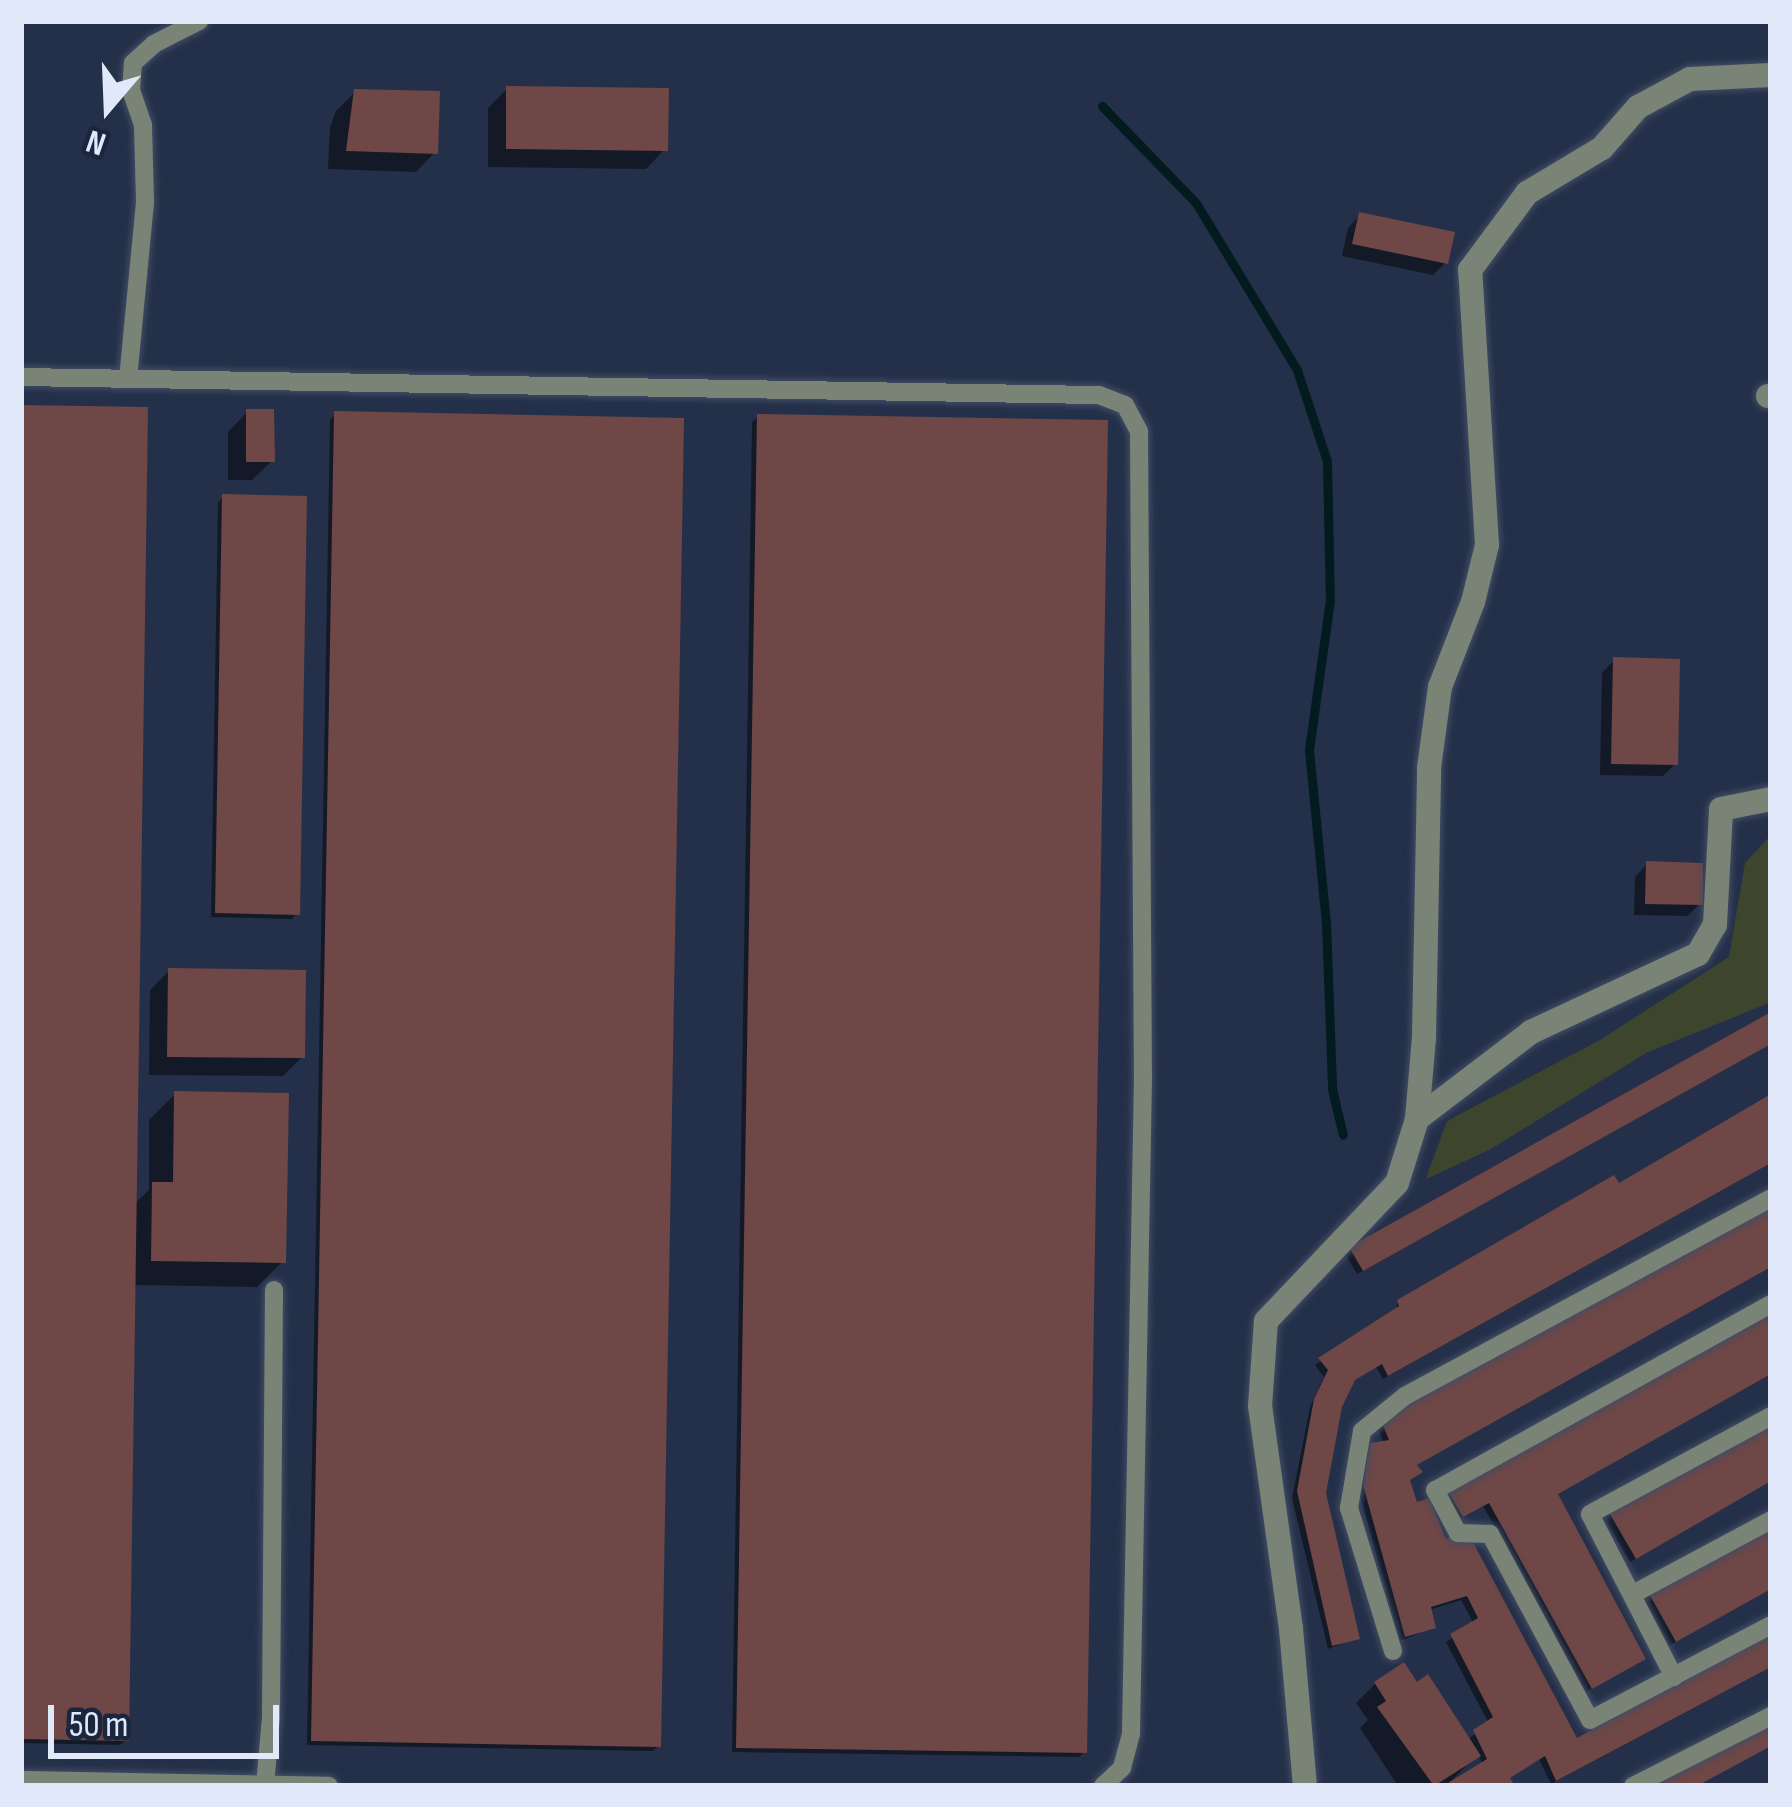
<!DOCTYPE html>
<html>
<head>
<meta charset="utf-8">
<style>
  body { margin:0 }
  #map { position:relative; width:1792px; height:1807px; overflow:hidden; background:#243049; font-family:"Sofia Sans Condensed",sans-serif }
  div>[style] { position:absolute }
  [style*='--x'] { left:calc(var(--x)*1px); top:calc(var(--y)*1px); width:calc(var(--w)*1px); rotate:calc(var(--a)*1deg) }
  .green>* { inset:0; background:#3d462d }
  .shadow>* { inset:0; background:#0007 }
  .stream>* { height:9px; margin:-4.5px; padding:0 4.5px; transform-origin:4.5px; border-radius:4.5px; background:#021b1f }
  .building>* { inset:0; background:#6e4746 }
  .roads { filter:drop-shadow(0 0 3px #424d65) drop-shadow(0 0 3px #424d65) }
  .lane>* { height:18px; margin:-9px; padding:0 9px; transform-origin:9px; border-radius:9px; background:#798477 }
  .street>* { height:24px; margin:-12px; padding:0 12px; transform-origin:12px; border-radius:12px; background:#798477 }
  span { translate:-50% -50%; white-space:nowrap; text-align:center; line-height:1.15; -webkit-text-stroke:9px #1a263e; paint-order:stroke }
  .frame { position:absolute; inset:0; border:24px solid #e0e8f9; pointer-events:none }
  .north { position:absolute; left:48px; top:48px; width:120px; height:120px; -webkit-text-stroke:9px #1a263e; paint-order:stroke; rotate:199deg; font-size:33px; font-weight:700; line-height:48px; text-align:center; color:#e0e8f9 }
  .north::after { content:''; display:block; margin:auto; width:42px; height:54px; background:#e0e8f9; clip-path:polygon(50% 0,100% 100%,50% 72%,0 100%) }
  .scale { position:absolute; left:48px; top:1705px; width:231px; height:54px; box-sizing:border-box; border:6px solid #e0e8f9; border-top:0; padding-left:15px; font-size:36px; line-height:42px; white-space:nowrap; color:#e0e8f9; -webkit-text-stroke:9px #1a263e; paint-order:stroke }
</style>
</head>
<body>
<div id="map">
  <div class="green">
    <i style="clip-path:polygon(1771px 835px,1771px 1002px,1646px 1053px,1489px 1150px,1426px 1179px,1447px 1121px,1600px 1040px,1729px 957px,1745px 863px)"></i>
  </div>
  <div class="shadow">
    <i style="clip-path:polygon(507px 89px,665px 149px,646px 169px,488px 167px,488px 108px)"></i>
    <i style="clip-path:polygon(355px 92px,435px 152px,416px 172px,328px 169px,330px 127px,336px 111px)"></i>
    <i style="clip-path:polygon(1360px 215px,1445px 263px,1433px 275px,1342px 256px,1348px 228px)"></i>
    <i style="clip-path:polygon(21px 408px,133px 1205px,149px 1190px,149px 1120px,175px 1094px,283px 1261px,257px 1287px,132px 1285px,126px 1740px,120px 1745px,21px 1743px)"></i>
    <i style="clip-path:polygon(247px 412px,272px 461px,252px 480px,228px 480px,228px 432px)"></i>
    <i style="clip-path:polygon(335px 414px,658px 1746px,653px 1751px,307px 1745px,330px 420px)"></i>
    <i style="clip-path:polygon(758px 417px,1084px 1752px,1079px 1757px,732px 1752px,752px 422px)"></i>
    <i style="clip-path:polygon(223px 497px,297px 913px,292px 919px,211px 917px,218px 503px)"></i>
    <i style="clip-path:polygon(1614px 660px,1675px 764px,1663px 776px,1600px 775px,1602px 673px)"></i>
    <i style="clip-path:polygon(1647px 864px,1700px 904px,1687px 916px,1634px 915px,1635px 877px)"></i>
    <i style="clip-path:polygon(169px 971px,302px 1057px,283px 1076px,149px 1075px,150px 990px)"></i>
    <i style="clip-path:polygon(1771px 1015px,1771px 1044px,1357px 1274px,1346px 1255px,1351px 1250px)"></i>
    <i style="clip-path:polygon(1771px 1097px,1771px 1163px,1383px 1379px,1376px 1367px,1351px 1382px,1340px 1406px,1323px 1494px,1357px 1638px,1328px 1649px,1292px 1498px,1310px 1407px,1324px 1377px,1315px 1365px,1394px 1312px,1398px 1303px,1619px 1187px)"></i>
    <i style="clip-path:polygon(evenodd,1771px 1267px,1415px 1466px,1407px 1481px,1415px 1506px,1575px 1742px,1771px 1667px,1551px 1784px,1539px 1759px,1507px 1779px,1512px 1786px,1398px 1786px,1360px 1728px,1368px 1720px,1356px 1703px,1375px 1684px,1467px 1740px,1489px 1724px,1446px 1642px,1474px 1624px,1461px 1600px,1429px 1610px,1433px 1627px,1400px 1641px,1359px 1492px,1366px 1452px,1384px 1444px,1378px 1428px,1771px 1267px,1478px 1754px,1483px 1765px,1450px 1782px,1478px 1754px)"></i>
    <i style="clip-path:polygon(1771px 1374px,1555px 1495px,1643px 1659px,1586px 1692px,1483px 1506px,1457px 1520px,1444px 1497px)"></i>
    <i style="clip-path:polygon(1771px 1418px,1771px 1480px,1630px 1562px,1603px 1517px)"></i>
    <i style="clip-path:polygon(1771px 1524px,1771px 1589px,1670px 1645px,1643px 1597px)"></i>
  </div>
  <div class="stream">
    <i style="--x:1102;--y:106;--w:135;--a:45.9"></i>
    <i style="--x:1196;--y:203;--w:195;--a:58.8"></i>
    <i style="--x:1297;--y:370;--w:96;--a:71.8"></i>
    <i style="--x:1327;--y:461;--w:139;--a:88.8"></i>
    <i style="--x:1330;--y:600;--w:151;--a:98"></i>
    <i style="--x:1309;--y:750;--w:173;--a:84.4"></i>
    <i style="--x:1326;--y:922;--w:167;--a:87.9"></i>
    <i style="--x:1332;--y:1089;--w:47;--a:76.6"></i>
  </div>
  <div class="building">
    <i style="clip-path:polygon(506px 86px,669px 88px,668px 151px,506px 149px)"></i>
    <i style="clip-path:polygon(354px 89px,440px 91px,438px 154px,346px 151px)"></i>
    <i style="clip-path:polygon(1359px 212px,1455px 232px,1448px 264px,1352px 244px)"></i>
    <i style="clip-path:polygon(21px 405px,148px 407px,129px 1741px,21px 1739px)"></i>
    <i style="clip-path:polygon(246px 409px,274px 409px,275px 462px,246px 462px)"></i>
    <i style="clip-path:polygon(334px 411px,684px 418px,661px 1747px,311px 1741px)"></i>
    <i style="clip-path:polygon(757px 414px,1108px 420px,1087px 1753px,736px 1748px)"></i>
    <i style="clip-path:polygon(222px 494px,307px 496px,300px 915px,215px 913px)"></i>
    <i style="clip-path:polygon(1613px 657px,1680px 659px,1678px 765px,1611px 764px)"></i>
    <i style="clip-path:polygon(1646px 861px,1703px 863px,1703px 905px,1645px 904px)"></i>
    <i style="clip-path:polygon(168px 968px,306px 970px,305px 1058px,167px 1057px)"></i>
    <i style="clip-path:polygon(1771px 1012px,1771px 1044px,1363px 1271px,1349px 1247px)"></i>
    <i style="clip-path:polygon(174px 1091px,289px 1093px,286px 1263px,151px 1261px,152px 1182px,173px 1182px)"></i>
    <i style="clip-path:polygon(1771px 1094px,1771px 1163px,1388px 1376px,1382px 1364px,1355px 1380px,1342px 1407px,1326px 1493px,1360px 1639px,1332px 1646px,1297px 1491px,1314px 1399px,1328px 1370px,1318px 1358px,1399px 1306px,1397px 1300px,1614px 1175px,1619px 1183px)"></i>
    <i style="clip-path:polygon(1771px 1202px,1771px 1267px,1417px 1465px,1423px 1472px,1410px 1480px,1417px 1502px,1429px 1498px,1446px 1539px,1466px 1529px,1577px 1738px,1771px 1631px,1771px 1667px,1556px 1781px,1545px 1756px,1510px 1778px,1515px 1786px,1443px 1786px,1487px 1759px,1473px 1730px,1493px 1717px,1450px 1634px,1478px 1618px,1467px 1596px,1431px 1607px,1436px 1628px,1405px 1637px,1363px 1485px,1370px 1443px,1389px 1440px,1381px 1420px)"></i>
    <i style="clip-path:polygon(1771px 1303px,1771px 1374px,1558px 1494px,1646px 1659px,1592px 1689px,1489px 1503px,1463px 1517px,1447px 1490px)"></i>
    <i style="clip-path:polygon(1771px 1414px,1771px 1481px,1636px 1559px,1607px 1509px)"></i>
    <i style="clip-path:polygon(1771px 1521px,1771px 1589px,1676px 1642px,1647px 1590px)"></i>
    <i style="clip-path:polygon(1404px 1662px,1417px 1682px,1428px 1674px,1481px 1756px,1434px 1786px,1377px 1707px,1386px 1701px,1374px 1682px)"></i>
    <i style="clip-path:polygon(1771px 1711px,1771px 1746px,1697px 1786px,1627px 1786px)"></i>
  </div>
  <div class="roads">
    <div class="lane">
      <i style="--x:21;--y:377;--w:1078;--a:0.96"></i>
      <i style="--x:1099;--y:395;--w:28;--a:21"></i>
      <i style="--x:1125;--y:405;--w:30;--a:62"></i>
      <i style="--x:1139;--y:431;--w:647;--a:89.65"></i>
      <i style="--x:1143;--y:1078;--w:656;--a:91.05"></i>
      <i style="--x:1131;--y:1734;--w:35;--a:105"></i>
      <i style="--x:1122;--y:1768;--w:26;--a:137"></i>
      <i style="--x:128;--y:379;--w:178;--a:-84.5"></i>
      <i style="--x:145;--y:202;--w:77;--a:-91.5"></i>
      <i style="--x:143;--y:125;--w:37;--a:-109"></i>
      <i style="--x:131;--y:90;--w:27;--a:-86"></i>
      <i style="--x:133;--y:63;--w:28;--a:-42"></i>
      <i style="--x:154;--y:44;--w:51;--a:-27.1"></i>
      <i style="--x:1771;--y:1304;--w:384;--a:151"></i>
      <i style="--x:1435;--y:1490;--w:49;--a:61.9"></i>
      <i style="--x:1458;--y:1533;--w:32;--a:2"></i>
      <i style="--x:1490;--y:1534;--w:211;--a:61.7"></i>
      <i style="--x:1590;--y:1720;--w:204;--a:-27.7"></i>
      <i style="--x:1633;--y:1594;--w:157;--a:-28.2"></i>
      <i style="--x:1393;--y:1651;--w:150;--a:-107.1"></i>
      <i style="--x:1349;--y:1508;--w:78;--a:-80.4"></i>
      <i style="--x:1362;--y:1431;--w:55;--a:-39.1"></i>
      <i style="--x:1405;--y:1396;--w:416;--a:-28.4"></i>
      <i style="--x:1674;--y:1677;--w:183;--a:-117.3"></i>
      <i style="--x:1590;--y:1514;--w:206;--a:-28.4"></i>
      <i style="--x:21;--y:1780;--w:308;--a:1.1"></i>
      <i style="--x:265;--y:1785;--w:67;--a:-84.9"></i>
      <i style="--x:271;--y:1718;--w:428;--a:-89.6"></i>
      <i style="--x:1633;--y:1786;--w:155;--a:-26.9"></i>
    </div>
    <div class="street">
      <i style="--x:1768;--y:396;--w:3;--a:0"></i>
      <i style="--x:1417;--y:1119;--w:143;--a:-37.3"></i>
      <i style="--x:1531;--y:1032;--w:184;--a:-25"></i>
      <i style="--x:1698;--y:954;--w:34;--a:-60"></i>
      <i style="--x:1715;--y:925;--w:116;--a:-87"></i>
      <i style="--x:1721;--y:809;--w:51;--a:-11.3"></i>
      <i style="--x:1305;--y:1786;--w:158;--a:-95.1"></i>
      <i style="--x:1291;--y:1629;--w:225;--a:-97.9"></i>
      <i style="--x:1260;--y:1406;--w:85;--a:-86"></i>
      <i style="--x:1266;--y:1321;--w:190;--a:-46.5"></i>
      <i style="--x:1397;--y:1183;--w:67;--a:-72.6"></i>
      <i style="--x:1417;--y:1119;--w:82;--a:-85.1"></i>
      <i style="--x:1424;--y:1037;--w:269;--a:-88.9"></i>
      <i style="--x:1429;--y:768;--w:82;--a:-82.3"></i>
      <i style="--x:1440;--y:687;--w:91;--a:-68.8"></i>
      <i style="--x:1473;--y:602;--w:59;--a:-76.2"></i>
      <i style="--x:1487;--y:545;--w:276;--a:-93.5"></i>
      <i style="--x:1470;--y:270;--w:96;--a:-53.5"></i>
      <i style="--x:1527;--y:193;--w:87;--a:-31"></i>
      <i style="--x:1602;--y:148;--w:55;--a:-48.7"></i>
      <i style="--x:1638;--y:107;--w:59;--a:-28.3"></i>
      <i style="--x:1690;--y:79;--w:81;--a:-2.8"></i>
    </div>
  </div>
  <div class="frame"></div>
  <div class="north">N</div>
  <div class="scale">50 m</div>
</div>
</body>
</html>
